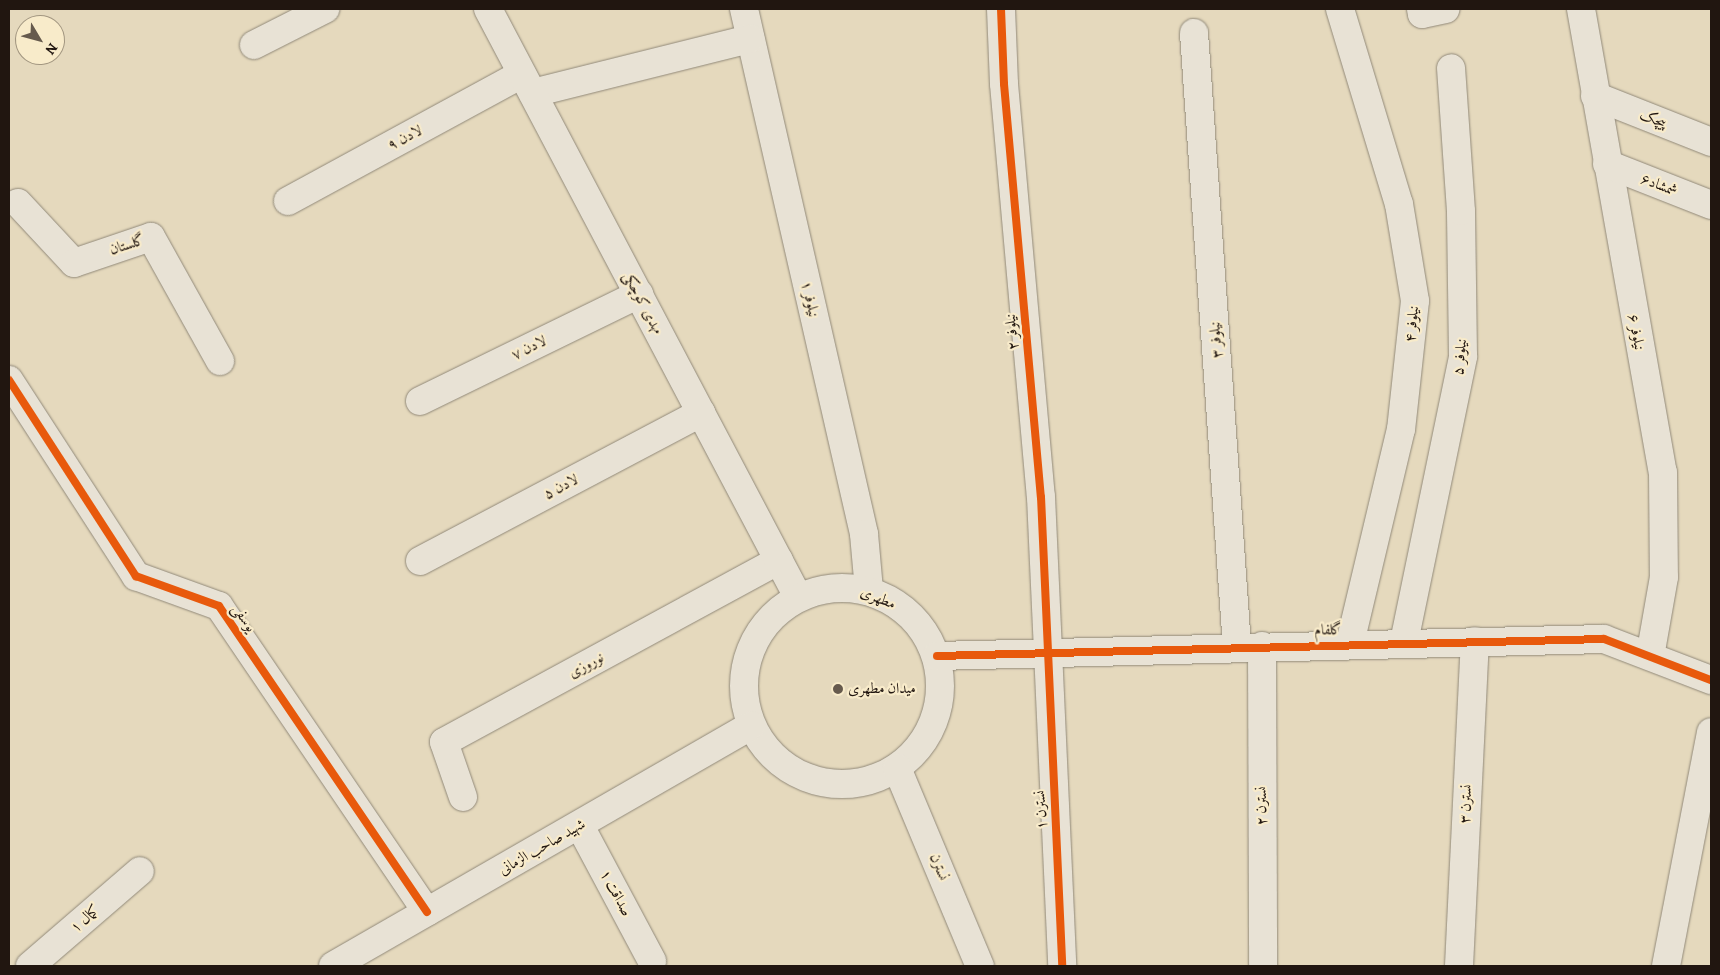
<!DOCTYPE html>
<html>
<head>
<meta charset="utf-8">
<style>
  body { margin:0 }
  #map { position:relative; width:1720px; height:975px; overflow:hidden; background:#e5d9bd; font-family:Alegreya,Amiri,serif }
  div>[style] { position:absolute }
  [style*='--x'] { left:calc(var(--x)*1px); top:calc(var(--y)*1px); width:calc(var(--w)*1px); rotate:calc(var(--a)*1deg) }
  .roads { filter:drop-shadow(0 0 1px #918979) drop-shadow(0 0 1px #918979) }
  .street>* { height:28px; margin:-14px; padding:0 14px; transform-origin:14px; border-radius:14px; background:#e8e2d5 }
  .secondary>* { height:28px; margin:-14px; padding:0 14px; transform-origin:14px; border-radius:14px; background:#e8e2d5 }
  .secondary>.ring { margin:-14px; padding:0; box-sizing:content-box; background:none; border:28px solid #e8e2d5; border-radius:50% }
  .cycleway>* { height:8px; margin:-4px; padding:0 4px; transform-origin:4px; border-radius:4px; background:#e8590c }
  .dots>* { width:14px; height:14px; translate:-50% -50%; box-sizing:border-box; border:2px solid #f8ebca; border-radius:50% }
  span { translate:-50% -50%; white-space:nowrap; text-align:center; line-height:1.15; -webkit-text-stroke:4.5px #f8ebca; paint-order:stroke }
  .street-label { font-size:15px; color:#211610 }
  .poi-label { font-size:15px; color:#211610 }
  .left { translate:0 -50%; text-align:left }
  .frame { position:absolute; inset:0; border:10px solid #211610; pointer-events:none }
  .north { position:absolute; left:15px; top:15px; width:50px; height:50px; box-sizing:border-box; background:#f8ebca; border:1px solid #a29680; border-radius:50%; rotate:127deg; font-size:14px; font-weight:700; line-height:20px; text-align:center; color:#211610 }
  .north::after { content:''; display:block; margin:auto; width:18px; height:22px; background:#665a4d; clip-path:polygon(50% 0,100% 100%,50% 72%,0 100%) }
</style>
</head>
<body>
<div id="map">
  <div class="roads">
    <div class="street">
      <i style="--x:744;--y:9;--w:539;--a:77.12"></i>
      <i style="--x:864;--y:534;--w:56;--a:84.9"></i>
      <i style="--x:1001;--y:9;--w:75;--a:87.7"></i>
      <i style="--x:1004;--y:84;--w:415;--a:84.9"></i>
      <i style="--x:1041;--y:497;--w:469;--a:87.4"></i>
      <i style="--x:1340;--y:9;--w:204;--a:73.2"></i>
      <i style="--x:1399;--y:204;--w:98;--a:80.6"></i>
      <i style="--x:1415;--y:301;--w:129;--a:96.2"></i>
      <i style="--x:1401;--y:429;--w:220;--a:103.4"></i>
      <i style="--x:1421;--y:9;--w:5;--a:79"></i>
      <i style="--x:1422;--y:14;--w:24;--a:-12"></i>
      <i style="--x:1581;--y:9;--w:470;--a:80"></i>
      <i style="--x:1663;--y:472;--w:105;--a:89.5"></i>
      <i style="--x:1664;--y:577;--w:80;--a:100"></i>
      <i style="--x:1194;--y:33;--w:615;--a:85.99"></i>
      <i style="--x:254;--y:45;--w:80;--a:-26.9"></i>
      <i style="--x:533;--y:93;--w:224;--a:-14"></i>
      <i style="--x:1595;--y:96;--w:125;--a:21.6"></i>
      <i style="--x:1607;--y:164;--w:112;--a:21.5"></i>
      <i style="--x:288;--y:201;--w:266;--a:-28.5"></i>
      <i style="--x:18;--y:203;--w:82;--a:47"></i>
      <i style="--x:74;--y:263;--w:81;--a:-18.7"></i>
      <i style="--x:151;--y:237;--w:142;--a:60.9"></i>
      <i style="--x:9;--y:380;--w:234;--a:57.1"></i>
      <i style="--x:136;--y:576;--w:88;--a:19.9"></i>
      <i style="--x:219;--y:606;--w:370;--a:55.8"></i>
      <i style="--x:420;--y:401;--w:244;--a:-26"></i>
      <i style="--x:420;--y:561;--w:318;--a:-27.8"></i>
      <i style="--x:1404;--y:642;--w:292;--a:-78.3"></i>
      <i style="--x:1463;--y:356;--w:145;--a:-90.8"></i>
      <i style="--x:1461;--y:211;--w:143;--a:-94"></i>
      <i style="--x:1262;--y:646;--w:320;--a:89.8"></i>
      <i style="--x:463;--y:797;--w:58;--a:-109.1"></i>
      <i style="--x:444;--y:742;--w:381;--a:-28.5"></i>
      <i style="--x:580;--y:826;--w:153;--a:61.9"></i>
      <i style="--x:30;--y:966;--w:145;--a:-40.8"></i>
      <i style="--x:1459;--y:966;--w:325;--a:-87.2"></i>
      <i style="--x:1666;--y:966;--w:238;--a:-79.1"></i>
    </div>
    <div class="secondary">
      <i style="--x:488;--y:9;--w:665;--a:62.2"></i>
      <i class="ring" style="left:744px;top:588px;width:168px;height:168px"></i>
      <i style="--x:937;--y:656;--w:667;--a:-1.46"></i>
      <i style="--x:1604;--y:639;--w:115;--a:21"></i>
      <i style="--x:897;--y:768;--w:215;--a:67.3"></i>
      <i style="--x:333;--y:966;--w:482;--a:-29.9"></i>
    </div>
  </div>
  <div class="cycleway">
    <i style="--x:1001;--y:9;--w:75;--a:87.7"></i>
    <i style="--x:1004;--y:84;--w:415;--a:84.9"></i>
    <i style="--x:1041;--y:497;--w:469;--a:87.4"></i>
    <i style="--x:9;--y:380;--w:234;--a:57.1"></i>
    <i style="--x:136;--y:576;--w:88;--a:19.9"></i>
    <i style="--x:219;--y:606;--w:370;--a:55.8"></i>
    <i style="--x:937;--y:656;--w:667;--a:-1.46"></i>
    <i style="--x:1604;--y:639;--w:115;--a:21"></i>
  </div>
  <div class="dots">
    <i style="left:838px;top:689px;background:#665a4d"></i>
  </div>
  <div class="street-label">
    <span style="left:1653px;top:119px;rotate:22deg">پیچک</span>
    <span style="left:405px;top:138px;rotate:-28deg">لادن ۹</span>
    <span style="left:1659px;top:185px;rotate:21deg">شمشاد۶</span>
    <span style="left:127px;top:245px;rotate:-18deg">گلستان</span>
    <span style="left:810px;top:299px;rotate:77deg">نیلوفر ۱</span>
    <span style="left:643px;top:303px;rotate:62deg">مهدی کوچکی</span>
    <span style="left:1412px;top:324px;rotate:-84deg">نیلوفر ۴</span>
    <span style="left:1012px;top:332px;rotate:-95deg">نیلوفر ۲</span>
    <span style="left:1636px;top:332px;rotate:79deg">نیلوفر ۶</span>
    <span style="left:1216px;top:340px;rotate:-94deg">نیلوفر ۳</span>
    <span style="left:529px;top:348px;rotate:-26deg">لادن ۷</span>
    <span style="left:1460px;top:357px;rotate:-84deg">نیلوفر ۵</span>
    <span style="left:561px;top:487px;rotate:-28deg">لادن ۵</span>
    <span style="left:878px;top:598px;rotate:22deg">مطهری</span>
    <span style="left:244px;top:618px;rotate:56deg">یوسفی</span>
    <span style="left:1328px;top:630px;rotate:-1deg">گلفام</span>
    <span style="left:586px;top:665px;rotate:-28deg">نوروزی</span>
    <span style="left:1466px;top:804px;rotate:-87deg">نسترن ۳</span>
    <span style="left:1262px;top:806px;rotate:-90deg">نسترن ۲</span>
    <span style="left:1041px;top:810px;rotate:-93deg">نسترن ۱</span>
    <span style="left:542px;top:847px;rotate:-30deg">شهید صاحب الزمانی</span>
    <span style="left:939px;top:867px;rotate:67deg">نسترن</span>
    <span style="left:616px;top:893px;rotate:62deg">صداقت ۱</span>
    <span style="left:85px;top:919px;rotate:-41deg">کمال ۱</span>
  </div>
  <div class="poi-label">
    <span class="left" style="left:848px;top:689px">میدان مطهری</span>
  </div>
  <div class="frame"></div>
  <div class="north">N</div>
</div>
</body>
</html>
